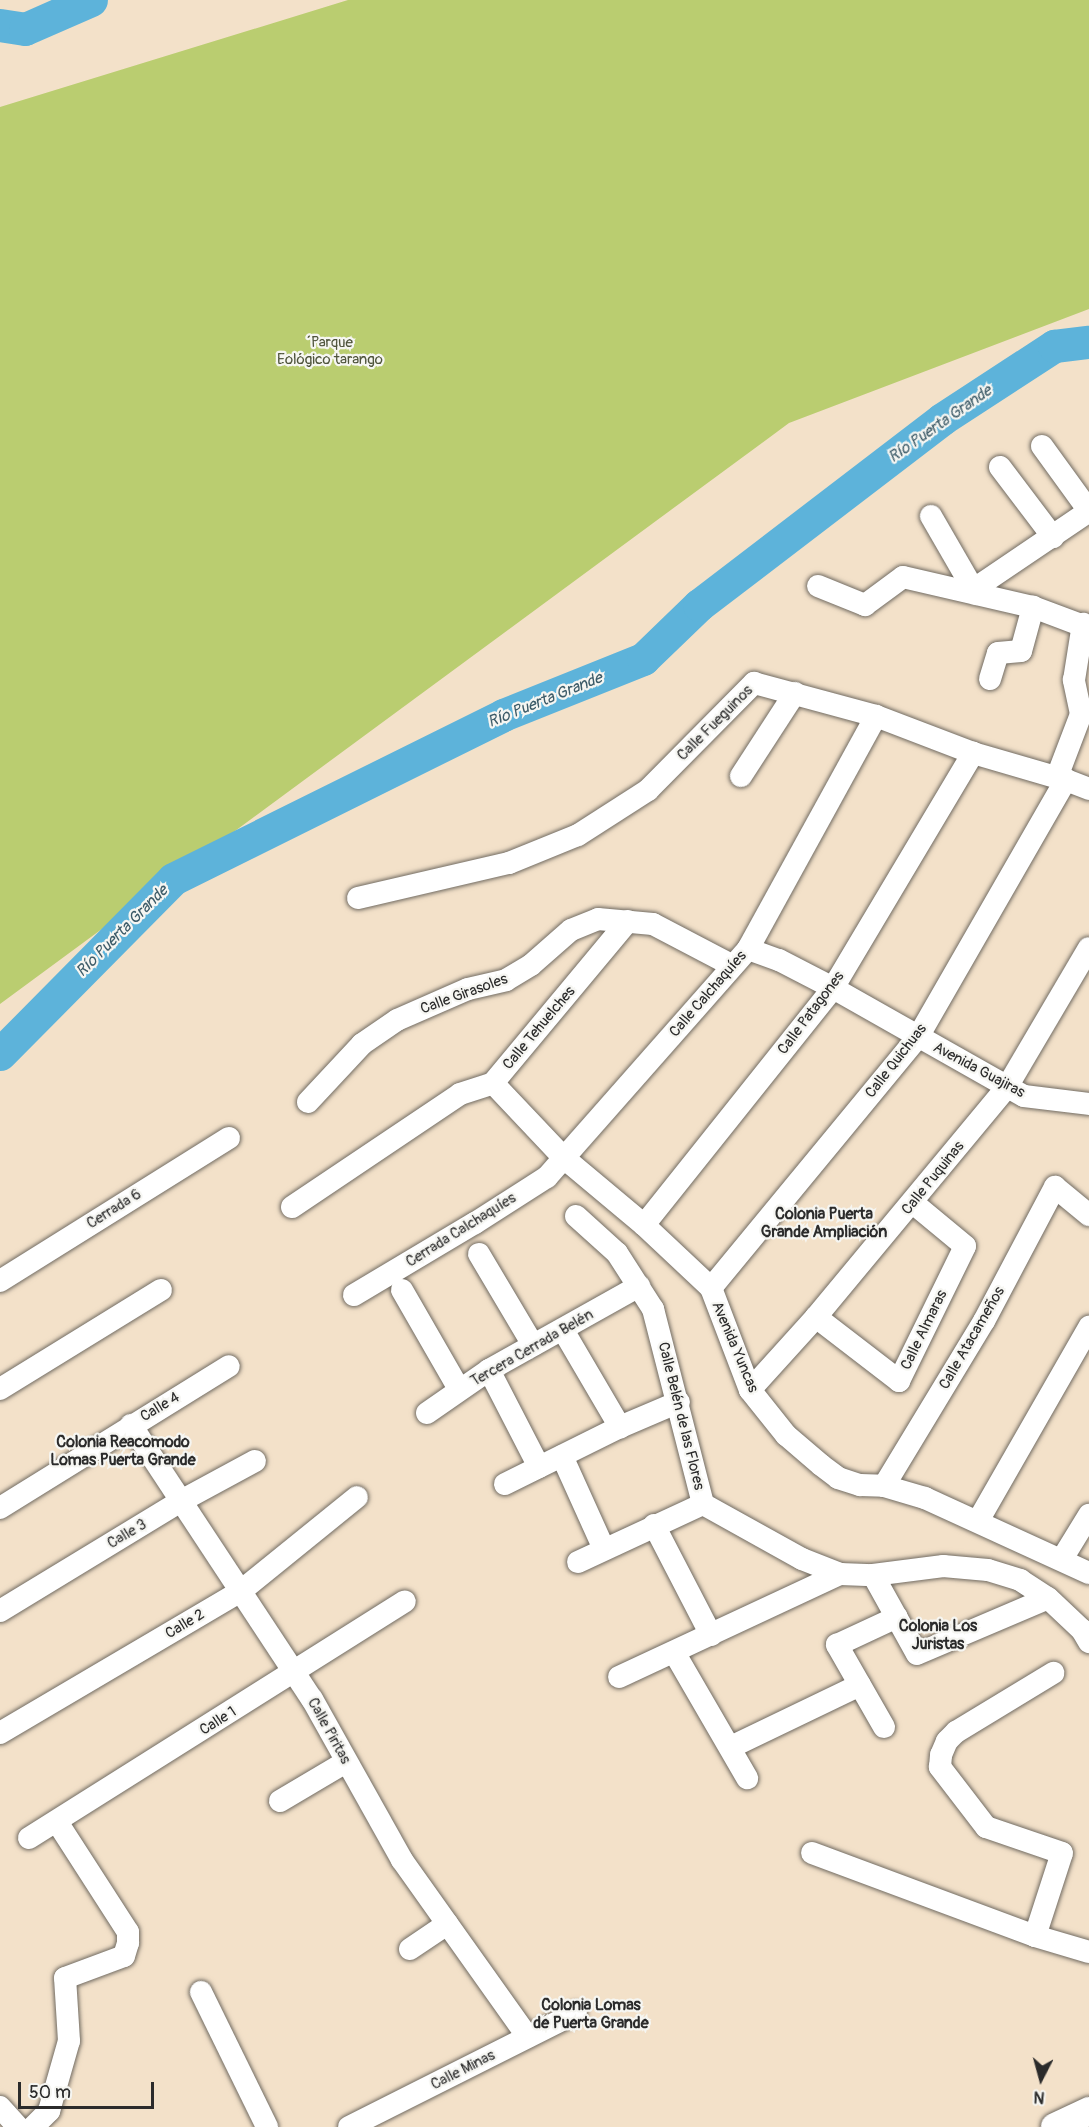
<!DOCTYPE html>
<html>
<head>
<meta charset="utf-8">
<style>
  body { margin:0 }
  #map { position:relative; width:1089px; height:2127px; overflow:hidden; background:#f3e1c9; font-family:Pangolin,sans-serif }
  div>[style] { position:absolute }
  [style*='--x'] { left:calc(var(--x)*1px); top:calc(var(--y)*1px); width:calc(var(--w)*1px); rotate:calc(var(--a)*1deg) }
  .green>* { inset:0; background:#bacd70 }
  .river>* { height:33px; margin:-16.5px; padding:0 16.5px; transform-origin:16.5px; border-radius:16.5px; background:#5db3da }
  .roads { filter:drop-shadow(0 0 2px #716b62) drop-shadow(0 0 2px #716b62) }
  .minor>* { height:22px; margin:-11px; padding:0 11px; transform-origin:11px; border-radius:11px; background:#fff }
  .major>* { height:28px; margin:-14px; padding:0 14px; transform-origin:14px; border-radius:14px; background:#fff }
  span { translate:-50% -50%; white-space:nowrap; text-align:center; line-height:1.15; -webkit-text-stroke:4.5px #f6f6f2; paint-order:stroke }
  .park-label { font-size:15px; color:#4f543c }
  .street-label { font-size:15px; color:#2b2b2b }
  .water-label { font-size:16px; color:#3c5b68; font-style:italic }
  .neighbourhood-label { font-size:16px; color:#2b2b2b; font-weight:700 }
  .north { position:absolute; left:1011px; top:2049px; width:60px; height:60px; -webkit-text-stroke:4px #f6f6f2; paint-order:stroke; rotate:186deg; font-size:16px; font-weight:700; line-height:24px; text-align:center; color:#2b2b2b }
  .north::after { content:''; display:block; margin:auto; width:21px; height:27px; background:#2b2b2b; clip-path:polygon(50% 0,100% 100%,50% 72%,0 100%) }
  .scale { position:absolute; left:18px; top:2082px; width:136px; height:27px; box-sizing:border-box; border:3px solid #2b2b2b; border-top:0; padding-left:8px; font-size:18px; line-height:21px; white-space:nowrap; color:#2b2b2b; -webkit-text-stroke:4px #f6f6f2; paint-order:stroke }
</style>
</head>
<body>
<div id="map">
  <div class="green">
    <i style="clip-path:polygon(348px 0,1089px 0,1089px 309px,789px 423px,0 1004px,0 107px)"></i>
  </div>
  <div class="river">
    <i style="--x:0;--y:25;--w:25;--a:9"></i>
    <i style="--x:25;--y:29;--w:72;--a:-23.7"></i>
    <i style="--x:0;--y:1054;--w:246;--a:-45.3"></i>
    <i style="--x:173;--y:879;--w:369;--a:-26.4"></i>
    <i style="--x:503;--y:715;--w:151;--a:-21.8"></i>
    <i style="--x:643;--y:659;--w:78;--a:-44"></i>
    <i style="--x:699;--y:605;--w:306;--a:-37.4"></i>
    <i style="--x:942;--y:419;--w:134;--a:-33.1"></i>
    <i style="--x:1054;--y:346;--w:35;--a:-7"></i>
  </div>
  <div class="roads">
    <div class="minor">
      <i style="--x:1042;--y:446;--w:80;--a:54.1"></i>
      <i style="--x:1000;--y:467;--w:88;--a:52.9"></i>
      <i style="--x:931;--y:516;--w:90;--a:60"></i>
      <i style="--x:818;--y:586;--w:51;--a:22"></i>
      <i style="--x:865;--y:605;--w:47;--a:-36.4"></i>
      <i style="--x:903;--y:577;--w:133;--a:13"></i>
      <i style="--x:1033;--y:607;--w:60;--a:20.6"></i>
      <i style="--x:974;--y:589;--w:139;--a:-34.1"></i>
      <i style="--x:990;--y:679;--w:27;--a:-73"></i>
      <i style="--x:998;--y:653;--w:23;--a:-5"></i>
      <i style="--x:1021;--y:651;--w:46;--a:-74.7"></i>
      <i style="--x:741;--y:776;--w:99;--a:-57"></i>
      <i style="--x:1057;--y:777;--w:67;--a:-69.1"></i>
      <i style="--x:1081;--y:714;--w:35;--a:-102"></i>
      <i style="--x:1074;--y:680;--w:57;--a:-80.9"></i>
      <i style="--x:358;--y:898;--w:155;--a:-13.1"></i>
      <i style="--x:509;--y:863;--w:74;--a:-22.1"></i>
      <i style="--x:578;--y:835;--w:83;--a:-32.7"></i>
      <i style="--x:648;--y:790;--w:151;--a:-45.3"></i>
      <i style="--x:754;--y:683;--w:126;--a:15.1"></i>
      <i style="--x:876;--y:716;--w:104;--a:20.9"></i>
      <i style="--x:973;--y:753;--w:97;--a:16.2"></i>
      <i style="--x:1066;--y:780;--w:25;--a:21"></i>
      <i style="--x:748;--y:949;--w:33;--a:20"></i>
      <i style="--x:779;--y:960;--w:61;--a:27.4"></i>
      <i style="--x:833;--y:988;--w:219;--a:29.5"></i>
      <i style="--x:1024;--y:1096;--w:65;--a:7"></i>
      <i style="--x:493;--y:1083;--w:103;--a:46.6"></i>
      <i style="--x:564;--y:1158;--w:104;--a:39.9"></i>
      <i style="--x:644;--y:1225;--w:92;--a:43.2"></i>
      <i style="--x:711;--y:1288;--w:109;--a:69.1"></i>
      <i style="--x:750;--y:1390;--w:58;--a:51.3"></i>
      <i style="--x:786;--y:1435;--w:46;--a:40.6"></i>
      <i style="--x:821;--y:1465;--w:21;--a:37"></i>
      <i style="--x:838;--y:1478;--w:23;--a:18"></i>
      <i style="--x:860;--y:1485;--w:24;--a:2"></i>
      <i style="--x:884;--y:1486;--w:43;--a:16.3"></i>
      <i style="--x:925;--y:1498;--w:180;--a:24.6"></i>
      <i style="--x:493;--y:1083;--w:211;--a:-50.2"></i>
      <i style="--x:308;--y:1102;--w:79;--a:-47"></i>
      <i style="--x:362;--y:1044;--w:42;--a:-34.4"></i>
      <i style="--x:397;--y:1020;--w:77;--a:-23.6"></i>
      <i style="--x:468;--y:989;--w:39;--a:-13"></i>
      <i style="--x:506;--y:980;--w:29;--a:-31"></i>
      <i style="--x:531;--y:965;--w:53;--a:-41.2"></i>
      <i style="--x:571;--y:930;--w:29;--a:-22"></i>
      <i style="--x:598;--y:919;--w:55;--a:5.2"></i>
      <i style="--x:653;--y:924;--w:90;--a:27.7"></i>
      <i style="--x:292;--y:1207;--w:202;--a:-33.9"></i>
      <i style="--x:460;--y:1094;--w:35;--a:-18"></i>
      <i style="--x:576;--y:1216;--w:55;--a:42.1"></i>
      <i style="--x:617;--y:1253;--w:67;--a:57.3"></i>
      <i style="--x:653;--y:1309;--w:201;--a:75.6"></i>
      <i style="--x:703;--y:1504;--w:113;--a:29.1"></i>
      <i style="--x:802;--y:1559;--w:41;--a:21.5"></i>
      <i style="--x:840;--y:1574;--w:33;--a:2"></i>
      <i style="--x:873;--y:1575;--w:71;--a:-7.3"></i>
      <i style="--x:943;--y:1566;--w:45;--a:5.1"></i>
      <i style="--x:988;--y:1570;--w:34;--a:17"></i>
      <i style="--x:1020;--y:1580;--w:33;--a:33"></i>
      <i style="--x:1048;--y:1598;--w:47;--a:43.3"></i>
      <i style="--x:1082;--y:1630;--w:14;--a:60"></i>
      <i style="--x:644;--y:1225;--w:303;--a:-51.4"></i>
      <i style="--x:833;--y:988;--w:274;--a:-59.2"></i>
      <i style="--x:479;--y:1254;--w:106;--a:59.3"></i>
      <i style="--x:0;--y:1281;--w:270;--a:-32"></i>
      <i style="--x:711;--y:1288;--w:325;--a:-50.5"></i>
      <i style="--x:918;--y:1037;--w:297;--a:-60.1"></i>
      <i style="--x:402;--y:1290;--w:114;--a:60.1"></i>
      <i style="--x:354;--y:1295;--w:141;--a:-30.8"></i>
      <i style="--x:475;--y:1223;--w:85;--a:-32.6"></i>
      <i style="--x:547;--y:1177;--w:304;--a:-48.6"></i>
      <i style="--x:748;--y:949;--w:266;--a:-61.2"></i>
      <i style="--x:816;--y:1317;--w:105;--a:37.6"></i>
      <i style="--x:899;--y:1381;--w:150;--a:-63.9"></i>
      <i style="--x:965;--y:1246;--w:67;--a:-140.4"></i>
      <i style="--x:563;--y:1330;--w:113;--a:59.6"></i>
      <i style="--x:489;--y:1370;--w:109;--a:62.7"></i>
      <i style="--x:0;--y:1389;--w:189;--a:-31.6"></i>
      <i style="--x:750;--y:1390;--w:98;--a:-47.9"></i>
      <i style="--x:816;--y:1317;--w:299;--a:-50.3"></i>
      <i style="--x:1007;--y:1087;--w:161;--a:-59.5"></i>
      <i style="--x:427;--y:1413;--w:75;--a:-34.7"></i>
      <i style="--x:489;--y:1370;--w:172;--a:-29.2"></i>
      <i style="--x:131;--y:1425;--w:328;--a:56.6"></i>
      <i style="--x:312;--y:1699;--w:184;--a:60.8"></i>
      <i style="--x:402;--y:1860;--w:217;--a:54.6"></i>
      <i style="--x:562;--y:1456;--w:102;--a:65.7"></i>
      <i style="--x:505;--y:1484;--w:128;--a:-26.4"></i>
      <i style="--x:620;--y:1427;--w:64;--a:-23"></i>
      <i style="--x:884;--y:1486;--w:193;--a:-58.8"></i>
      <i style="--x:984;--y:1321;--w:152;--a:-62.1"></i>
      <i style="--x:1055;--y:1187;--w:44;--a:39.5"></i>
      <i style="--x:0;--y:1508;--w:269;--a:-31.8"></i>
      <i style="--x:978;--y:1521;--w:224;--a:-60.2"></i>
      <i style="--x:654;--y:1525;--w:124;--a:62.6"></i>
      <i style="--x:1062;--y:1559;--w:52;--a:-58.5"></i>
      <i style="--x:578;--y:1562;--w:138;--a:-24.9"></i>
      <i style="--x:873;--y:1575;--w:90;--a:60.9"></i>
      <i style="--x:917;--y:1654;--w:142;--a:-23.1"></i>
      <i style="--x:0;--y:1611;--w:212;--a:-31.3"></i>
      <i style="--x:181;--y:1501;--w:84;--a:-28.4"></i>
      <i style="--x:674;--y:1652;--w:146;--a:59.9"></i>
      <i style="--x:619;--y:1677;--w:244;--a:-25"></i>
      <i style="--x:884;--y:1727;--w:95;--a:-119.8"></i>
      <i style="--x:837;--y:1645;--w:66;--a:-25"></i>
      <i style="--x:0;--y:1733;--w:280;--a:-30.5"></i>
      <i style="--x:241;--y:1591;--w:149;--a:-39"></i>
      <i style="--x:731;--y:1747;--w:143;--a:-25.7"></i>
      <i style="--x:280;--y:1801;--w:77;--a:-30.6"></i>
      <i style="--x:29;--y:1838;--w:444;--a:-32.2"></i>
      <i style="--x:812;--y:1853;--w:238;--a:20.4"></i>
      <i style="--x:1035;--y:1936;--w:56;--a:16.5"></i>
      <i style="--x:1035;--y:1936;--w:87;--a:-72"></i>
      <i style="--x:1062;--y:1853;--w:80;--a:-161.1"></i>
      <i style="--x:986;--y:1827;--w:76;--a:-127.5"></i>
      <i style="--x:940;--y:1767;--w:12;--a:-85"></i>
      <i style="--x:941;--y:1755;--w:15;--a:-67"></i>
      <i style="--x:947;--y:1741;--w:13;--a:-45"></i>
      <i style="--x:956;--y:1732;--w:114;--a:-31.3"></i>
      <i style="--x:410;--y:1949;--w:45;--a:-34"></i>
      <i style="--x:201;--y:1992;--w:150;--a:63.9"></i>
      <i style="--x:0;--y:2107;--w:27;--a:48"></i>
      <i style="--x:33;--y:2127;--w:23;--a:-45"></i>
      <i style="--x:49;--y:2111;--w:73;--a:-74.1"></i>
      <i style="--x:69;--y:2041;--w:63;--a:-93.6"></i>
      <i style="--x:65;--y:1978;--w:63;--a:-20.4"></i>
      <i style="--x:124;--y:1956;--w:14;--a:-73"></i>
      <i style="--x:128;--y:1943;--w:11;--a:-90"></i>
      <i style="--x:128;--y:1932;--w:131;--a:-122.8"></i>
      <i style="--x:349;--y:2127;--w:254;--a:-26.7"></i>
    </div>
    <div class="major">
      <i style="--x:1055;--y:2127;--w:38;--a:-25"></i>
    </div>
  </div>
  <div class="park-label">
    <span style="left:330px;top:351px">´Parque<br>Eológico tarango</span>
  </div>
  <div class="street-label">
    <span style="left:715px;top:723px;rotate:-45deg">Calle Fueguinos</span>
    <span style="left:464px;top:994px;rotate:-20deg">Calle Girasoles</span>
    <span style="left:708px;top:994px;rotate:-49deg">Calle Calchaquíes</span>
    <span style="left:811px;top:1013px;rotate:-53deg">Calle Patagones</span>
    <span style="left:539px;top:1028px;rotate:-50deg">Calle Tehuelches</span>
    <span style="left:896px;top:1061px;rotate:-52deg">Calle Quichuas</span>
    <span style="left:979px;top:1070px;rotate:28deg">Avenida Guajiras</span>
    <span style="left:933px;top:1178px;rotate:-51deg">Calle Puquinas</span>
    <span style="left:114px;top:1209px;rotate:-32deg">Cerrada 6</span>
    <span style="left:461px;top:1230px;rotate:-32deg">Cerrada Calchaquíes</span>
    <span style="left:924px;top:1330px;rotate:-64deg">Calle Almaras</span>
    <span style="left:972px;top:1338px;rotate:-60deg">Calle Atacameños</span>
    <span style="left:735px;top:1347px;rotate:67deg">Avenida Yuncas</span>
    <span style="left:532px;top:1348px;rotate:-30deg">Tercera Cerrada Belén</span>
    <span style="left:160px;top:1407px;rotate:-31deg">Calle 4</span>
    <span style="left:681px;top:1416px;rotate:76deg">Calle Belén de las Flores</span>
    <span style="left:127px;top:1534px;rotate:-31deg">Calle 3</span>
    <span style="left:185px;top:1624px;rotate:-31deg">Calle 2</span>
    <span style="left:218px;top:1721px;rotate:-32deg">Calle 1</span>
    <span style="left:329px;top:1731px;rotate:61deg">Calle Piritas</span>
    <span style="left:463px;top:2070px;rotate:-27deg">Calle Minas</span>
  </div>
  <div class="water-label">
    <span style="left:940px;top:424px;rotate:-35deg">Río Puerta Grande</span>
    <span style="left:545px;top:700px;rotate:-22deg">Río Puerta Grande</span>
    <span style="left:122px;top:931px;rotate:-45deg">Río Puerta Grande</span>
  </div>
  <div class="neighbourhood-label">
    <span style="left:824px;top:1223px">Colonia Puerta<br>Grande Ampliación</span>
    <span style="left:123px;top:1451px">Colonia Reacomodo<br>Lomas Puerta Grande</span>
    <span style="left:938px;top:1635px">Colonia Los<br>Juristas</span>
    <span style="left:591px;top:2014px">Colonia Lomas<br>de Puerta Grande</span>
  </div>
  <div class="north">N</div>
  <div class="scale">50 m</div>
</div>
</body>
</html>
